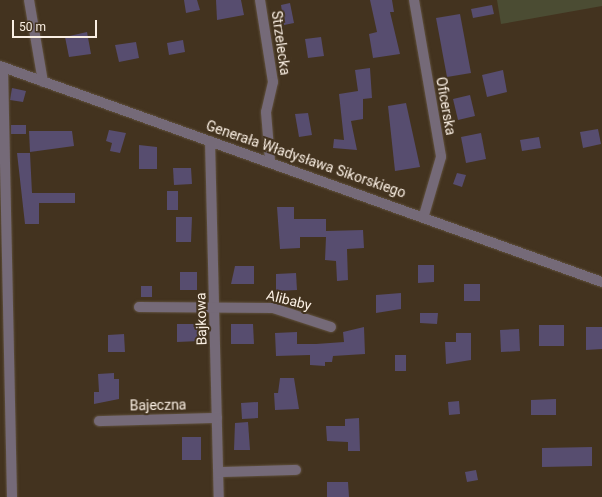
<!DOCTYPE html>
<html>
<head>
<meta charset="utf-8">
<style>
  body { margin:0 }
  #map { position:relative; width:602px; height:497px; overflow:hidden; background:#43331f; font-family:Roboto,sans-serif }
  div>[style] { position:absolute }
  [style*='--x'] { left:calc(var(--x)*1px); top:calc(var(--y)*1px); width:calc(var(--w)*1px); rotate:calc(var(--a)*1deg) }
  .green>* { inset:0; background:#4b4c33 }
  .building>* { inset:0; background:#574d6f }
  .roads { filter:drop-shadow(0 0 1px #60513e) drop-shadow(0 0 1px #60513e) }
  .minor>* { height:10px; margin:-5px; padding:0 5px; transform-origin:5px; border-radius:5px; background:#756a78 }
  span { translate:-50% -50%; white-space:nowrap; text-align:center; line-height:1.15; -webkit-text-stroke:4px #43331f; paint-order:stroke }
  .street-label { font-size:14px; color:#faefe3 }
  .scale { position:absolute; left:12px; top:20px; width:85px; height:18px; box-sizing:border-box; border:2px solid #faefe3; border-top:0; padding-left:5px; font-size:12px; line-height:14px; white-space:nowrap; color:#faefe3; -webkit-text-stroke:3px #43331f; paint-order:stroke }
</style>
</head>
<body>
<div id="map">
  <div class="green">
    <i style="clip-path:polygon(497px 0,602px 0,602px 6px,501px 24px)"></i>
  </div>
  <div class="building">
    <i style="clip-path:polygon(184px 0,197px 0,200px 10px,186px 13px)"></i>
    <i style="clip-path:polygon(216px 0,241px 0,244px 15px,217px 20px)"></i>
    <i style="clip-path:polygon(370px 0,392px 0,394px 12px,390px 12px,400px 54px,373px 58px,369px 34px,377px 32px)"></i>
    <i style="clip-path:polygon(290px 3px,294px 23px,284px 25px,281px 5px)"></i>
    <i style="clip-path:polygon(492px 5px,494px 14px,473px 18px,471px 9px)"></i>
    <i style="clip-path:polygon(460px 14px,471px 73px,447px 77px,436px 18px)"></i>
    <i style="clip-path:polygon(87px 32px,91px 54px,69px 57px,65px 37px)"></i>
    <i style="clip-path:polygon(321px 37px,324px 56px,308px 58px,305px 39px)"></i>
    <i style="clip-path:polygon(183px 40px,185px 52px,169px 55px,167px 43px)"></i>
    <i style="clip-path:polygon(136px 42px,139px 58px,119px 62px,115px 45px)"></i>
    <i style="clip-path:polygon(370px 68px,372px 98px,363px 99px,363px 119px,351px 121px,357px 150px,333px 148px,334px 139px,344px 140px,339px 94px,358px 91px,355px 70px)"></i>
    <i style="clip-path:polygon(503px 70px,507px 92px,487px 97px,482px 75px)"></i>
    <i style="clip-path:polygon(12px 88px,26px 91px,23px 102px,10px 100px)"></i>
    <i style="clip-path:polygon(470px 95px,475px 116px,458px 120px,453px 99px)"></i>
    <i style="clip-path:polygon(406px 103px,420px 167px,395px 171px,388px 106px)"></i>
    <i style="clip-path:polygon(308px 113px,312px 135px,299px 137px,295px 114px)"></i>
    <i style="clip-path:polygon(11px 125px,26px 125px,26px 134px,11px 134px)"></i>
    <i style="clip-path:polygon(598px 129px,601px 144px,583px 148px,580px 132px)"></i>
    <i style="clip-path:polygon(109px 130px,126px 133px,120px 153px,110px 151px,112px 143px,106px 141px)"></i>
    <i style="clip-path:polygon(29px 131px,72px 131px,74px 146px,30px 152px)"></i>
    <i style="clip-path:polygon(481px 133px,486px 159px,466px 163px,461px 137px)"></i>
    <i style="clip-path:polygon(539px 137px,541px 148px,522px 151px,520px 140px)"></i>
    <i style="clip-path:polygon(139px 145px,157px 147px,157px 169px,139px 169px)"></i>
    <i style="clip-path:polygon(17px 153px,30px 153px,32px 193px,75px 193px,75px 203px,39px 203px,39px 224px,25px 224px)"></i>
    <i style="clip-path:polygon(173px 168px,191px 168px,192px 184px,174px 185px)"></i>
    <i style="clip-path:polygon(457px 173px,466px 175px,462px 187px,453px 184px)"></i>
    <i style="clip-path:polygon(167px 191px,178px 191px,178px 210px,167px 210px)"></i>
    <i style="clip-path:polygon(277px 207px,294px 207px,294px 219px,326px 219px,326px 231px,363px 230px,364px 248px,347px 249px,348px 280px,337px 281px,336px 261px,325px 260px,326px 237px,300px 237px,300px 248px,280px 249px)"></i>
    <i style="clip-path:polygon(176px 217px,192px 217px,191px 242px,176px 242px)"></i>
    <i style="clip-path:polygon(418px 265px,434px 265px,434px 282px,418px 283px)"></i>
    <i style="clip-path:polygon(235px 266px,254px 266px,254px 284px,231px 284px)"></i>
    <i style="clip-path:polygon(180px 272px,197px 272px,197px 290px,180px 290px)"></i>
    <i style="clip-path:polygon(296px 273px,297px 290px,276px 291px,276px 274px)"></i>
    <i style="clip-path:polygon(464px 284px,480px 284px,480px 301px,464px 301px)"></i>
    <i style="clip-path:polygon(141px 286px,152px 286px,152px 297px,141px 297px)"></i>
    <i style="clip-path:polygon(401px 293px,401px 309px,376px 313px,376px 295px)"></i>
    <i style="clip-path:polygon(420px 313px,438px 313px,437px 324px,420px 323px)"></i>
    <i style="clip-path:polygon(177px 324px,199px 324px,200px 341px,177px 342px)"></i>
    <i style="clip-path:polygon(231px 324px,253px 324px,254px 344px,231px 344px)"></i>
    <i style="clip-path:polygon(539px 325px,564px 325px,564px 346px,539px 346px)"></i>
    <i style="clip-path:polygon(364px 327px,365px 354px,333px 356px,332px 362px,325px 362px,325px 366px,310px 365px,310px 355px,276px 356px,275px 333px,297px 332px,297px 344px,316px 344px,344px 342px,343px 332px)"></i>
    <i style="clip-path:polygon(586px 327px,602px 327px,602px 349px,586px 350px)"></i>
    <i style="clip-path:polygon(519px 329px,520px 351px,501px 352px,500px 330px)"></i>
    <i style="clip-path:polygon(456px 333px,471px 333px,471px 360px,446px 364px,445px 342px,456px 342px)"></i>
    <i style="clip-path:polygon(124px 334px,125px 352px,108px 352px,108px 335px)"></i>
    <i style="clip-path:polygon(395px 355px,406px 355px,406px 371px,395px 371px)"></i>
    <i style="clip-path:polygon(114px 373px,114px 379px,119px 379px,119px 399px,94px 404px,94px 392px,99px 392px,98px 374px)"></i>
    <i style="clip-path:polygon(280px 378px,294px 378px,299px 409px,275px 410px,274px 393px,278px 393px)"></i>
    <i style="clip-path:polygon(556px 399px,556px 415px,531px 415px,531px 400px)"></i>
    <i style="clip-path:polygon(459px 401px,460px 414px,449px 415px,448px 402px)"></i>
    <i style="clip-path:polygon(258px 402px,258px 418px,242px 419px,241px 403px)"></i>
    <i style="clip-path:polygon(359px 418px,360px 451px,348px 451px,348px 442px,327px 441px,326px 426px,345px 426px,345px 419px)"></i>
    <i style="clip-path:polygon(248px 422px,250px 450px,234px 450px,235px 423px)"></i>
    <i style="clip-path:polygon(182px 437px,201px 437px,201px 460px,182px 460px)"></i>
    <i style="clip-path:polygon(592px 447px,592px 466px,542px 467px,542px 448px)"></i>
    <i style="clip-path:polygon(476px 470px,478px 480px,467px 482px,465px 472px)"></i>
    <i style="clip-path:polygon(327px 482px,348px 482px,349px 497px,327px 497px)"></i>
  </div>
  <div class="roads">
    <div class="minor">
      <i style="--x:29;--y:0;--w:83;--a:80.3"></i>
      <i style="--x:260;--y:0;--w:83;--a:81"></i>
      <i style="--x:273;--y:82;--w:31;--a:103"></i>
      <i style="--x:266;--y:112;--w:49;--a:85.3"></i>
      <i style="--x:414;--y:0;--w:159;--a:80.2"></i>
      <i style="--x:441;--y:157;--w:60;--a:106.3"></i>
      <i style="--x:0;--y:66;--w:640;--a:19.74"></i>
      <i style="--x:3;--y:67;--w:430;--a:88.8"></i>
      <i style="--x:210;--y:141;--w:356;--a:88.6"></i>
      <i style="--x:139;--y:307;--w:134;--a:0.4"></i>
      <i style="--x:273;--y:308;--w:61;--a:18.1"></i>
      <i style="--x:99;--y:421;--w:118;--a:-1.5"></i>
      <i style="--x:219;--y:472;--w:77;--a:-1.5"></i>
    </div>
  </div>
  <div class="street-label">
    <span style="left:281px;top:43px;rotate:82deg">Strzelecka</span>
    <span style="left:446px;top:106px;rotate:80deg">Oficerska</span>
    <span style="left:306px;top:159px;rotate:19deg">Generała Władysława Sikorskiego</span>
    <span style="left:289px;top:300px;rotate:14deg">Alibaby</span>
    <span style="left:201px;top:319px;rotate:-91deg">Bajkowa</span>
    <span style="left:158px;top:405px;rotate:-1deg">Bajeczna</span>
  </div>
  <div class="scale">50 m</div>
</div>
</body>
</html>
